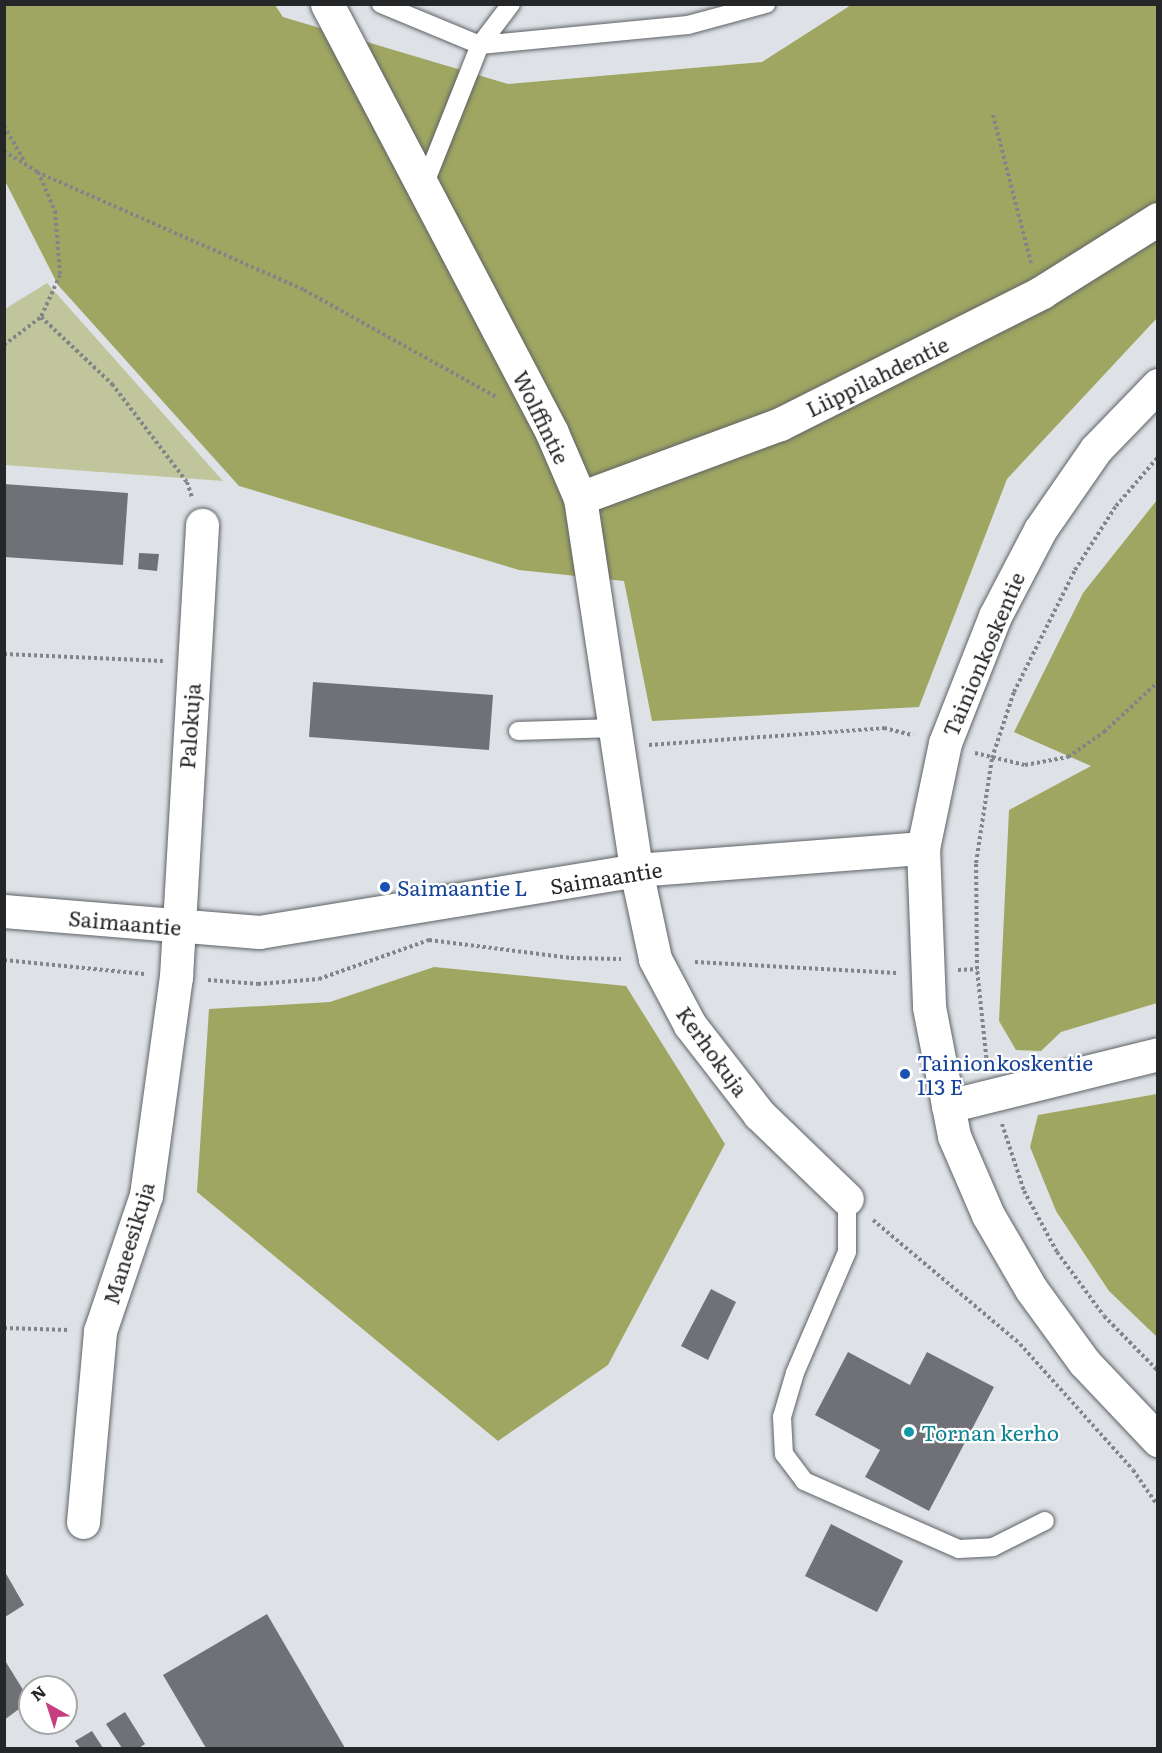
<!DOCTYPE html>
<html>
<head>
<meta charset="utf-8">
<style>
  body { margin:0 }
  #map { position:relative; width:1162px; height:1753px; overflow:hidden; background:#dee2e7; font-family:Literata,serif }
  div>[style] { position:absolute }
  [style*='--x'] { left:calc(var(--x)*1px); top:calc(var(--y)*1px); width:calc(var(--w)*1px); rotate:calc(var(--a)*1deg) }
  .green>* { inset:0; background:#c0c59b }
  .forest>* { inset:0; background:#9fa662 }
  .building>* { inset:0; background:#707176 }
  .path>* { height:4px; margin-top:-2px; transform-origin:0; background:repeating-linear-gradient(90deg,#828588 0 3px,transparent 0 6px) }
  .roads { filter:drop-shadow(0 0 2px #5e6266) drop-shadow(0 0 2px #5e6266) }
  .service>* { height:18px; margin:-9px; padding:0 9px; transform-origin:9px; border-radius:9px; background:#fff }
  .minor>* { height:33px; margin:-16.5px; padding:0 16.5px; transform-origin:16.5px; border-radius:16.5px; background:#fff }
  .tertiary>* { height:33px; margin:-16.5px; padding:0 16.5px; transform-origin:16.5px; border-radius:16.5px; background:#fff }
  .dots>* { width:16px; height:16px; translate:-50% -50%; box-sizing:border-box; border:3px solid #fff; border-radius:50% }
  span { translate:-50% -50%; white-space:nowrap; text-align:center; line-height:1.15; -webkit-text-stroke:4.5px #fff; paint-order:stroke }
  .street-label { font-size:21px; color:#242627 }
  .transit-label { font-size:21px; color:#164399 }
  .left { translate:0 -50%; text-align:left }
  .culture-label { font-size:21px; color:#0d838f }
  .frame { position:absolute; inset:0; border:6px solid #242627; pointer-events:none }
  .north { position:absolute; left:18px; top:1675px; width:60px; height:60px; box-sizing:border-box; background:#fff; border:2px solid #a7a8a9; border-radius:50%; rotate:321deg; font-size:16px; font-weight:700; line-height:24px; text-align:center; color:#242627 }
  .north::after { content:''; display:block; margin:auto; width:21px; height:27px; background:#c63f80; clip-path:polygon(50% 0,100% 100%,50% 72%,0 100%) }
</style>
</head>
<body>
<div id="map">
  <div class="green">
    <i style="clip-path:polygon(47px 283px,223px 481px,5px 465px,5px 309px)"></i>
  </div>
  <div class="forest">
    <i style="clip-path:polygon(5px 5px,275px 5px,283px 17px,508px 84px,762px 62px,851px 5px,1157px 5px,1157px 318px,1007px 479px,919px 707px,652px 721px,624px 581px,519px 570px,239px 486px,58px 285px,5px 181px)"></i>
    <i style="clip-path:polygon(1157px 500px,1157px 1003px,1061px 1032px,1041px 1051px,1016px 1050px,999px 1021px,1009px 810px,1091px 766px,1014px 732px,1083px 593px)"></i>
    <i style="clip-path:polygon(434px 967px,626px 986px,725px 1144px,608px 1365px,498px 1441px,197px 1192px,209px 1009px,330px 1002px)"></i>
    <i style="clip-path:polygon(1157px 1094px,1158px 1094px,1157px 1337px,1109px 1291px,1056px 1211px,1030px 1147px,1038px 1115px)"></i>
  </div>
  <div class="building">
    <i style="clip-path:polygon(4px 484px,128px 493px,123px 565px,4px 557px)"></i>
    <i style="clip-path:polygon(139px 553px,159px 554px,157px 571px,138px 569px)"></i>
    <i style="clip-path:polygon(313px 682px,493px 695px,489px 750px,309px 737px)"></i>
    <i style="clip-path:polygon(711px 1289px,736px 1302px,708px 1360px,681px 1346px)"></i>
    <i style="clip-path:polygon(848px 1352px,910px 1385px,927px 1352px,994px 1387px,929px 1511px,865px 1477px,880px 1450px,815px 1415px)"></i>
    <i style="clip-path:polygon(831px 1524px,903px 1561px,877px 1612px,805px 1576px)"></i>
    <i style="clip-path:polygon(5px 1572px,24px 1605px,5px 1617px)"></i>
    <i style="clip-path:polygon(267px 1614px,345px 1748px,206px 1748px,163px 1675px)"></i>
    <i style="clip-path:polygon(4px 1659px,30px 1701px,4px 1720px)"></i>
    <i style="clip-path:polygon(125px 1712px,145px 1744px,139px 1748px,122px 1748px,106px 1724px)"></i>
    <i style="clip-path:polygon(92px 1731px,103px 1748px,80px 1748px,75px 1741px)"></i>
  </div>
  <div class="path">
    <i style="--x:993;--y:115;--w:153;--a:75.6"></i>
    <i style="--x:4;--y:126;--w:42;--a:59.7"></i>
    <i style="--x:4;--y:151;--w:39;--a:32"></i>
    <i style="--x:37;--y:172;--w:292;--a:23.8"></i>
    <i style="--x:304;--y:290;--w:220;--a:29.1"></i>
    <i style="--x:38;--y:172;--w:43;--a:66.4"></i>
    <i style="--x:55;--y:211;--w:64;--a:85.5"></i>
    <i style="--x:60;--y:275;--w:46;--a:114.3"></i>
    <i style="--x:41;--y:317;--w:98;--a:43.3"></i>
    <i style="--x:112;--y:384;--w:123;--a:52.6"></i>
    <i style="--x:187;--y:482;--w:16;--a:72"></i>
    <i style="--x:4;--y:345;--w:46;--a:-37.1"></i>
    <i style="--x:4;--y:654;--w:159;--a:2.5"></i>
    <i style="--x:649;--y:745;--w:236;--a:-4.1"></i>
    <i style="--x:884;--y:728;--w:30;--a:14"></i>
    <i style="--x:975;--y:753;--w:51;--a:13.5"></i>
    <i style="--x:1025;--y:765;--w:44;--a:-10.5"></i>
    <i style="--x:1068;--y:757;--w:44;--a:-34.8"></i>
    <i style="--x:1104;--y:732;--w:74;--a:-42.8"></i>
    <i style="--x:4;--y:960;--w:141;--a:5.7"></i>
    <i style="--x:695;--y:962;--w:202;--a:3.1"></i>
    <i style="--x:958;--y:970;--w:19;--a:-3"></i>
    <i style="--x:208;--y:980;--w:50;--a:4.6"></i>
    <i style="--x:258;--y:984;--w:61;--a:-4.7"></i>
    <i style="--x:319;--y:979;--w:117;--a:-19.5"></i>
    <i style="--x:429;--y:940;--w:143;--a:7.2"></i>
    <i style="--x:571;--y:958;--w:50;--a:1.1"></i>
    <i style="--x:987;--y:1064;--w:96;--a:-96"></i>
    <i style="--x:977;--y:969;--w:106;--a:-90.5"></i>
    <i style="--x:976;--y:863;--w:106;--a:-81.3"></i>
    <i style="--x:992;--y:758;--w:70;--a:-71.6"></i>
    <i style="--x:1014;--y:692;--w:136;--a:-63.4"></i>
    <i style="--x:1075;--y:570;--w:76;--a:-57.4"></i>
    <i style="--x:1116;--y:506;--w:65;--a:-49.4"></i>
    <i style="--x:1002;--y:1124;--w:71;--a:71.8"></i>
    <i style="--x:1024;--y:1191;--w:69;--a:61.6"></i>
    <i style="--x:1057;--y:1252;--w:79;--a:53.7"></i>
    <i style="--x:1104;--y:1316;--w:77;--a:45.5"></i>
    <i style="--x:873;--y:1220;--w:192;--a:40.1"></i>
    <i style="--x:1020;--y:1344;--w:169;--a:48.1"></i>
    <i style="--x:1133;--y:1470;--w:44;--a:55.2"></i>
    <i style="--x:4;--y:1328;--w:65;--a:1.8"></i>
  </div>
  <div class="roads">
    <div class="service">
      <i style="--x:381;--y:4;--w:107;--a:22.5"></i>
      <i style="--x:480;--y:45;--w:209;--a:-5.5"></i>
      <i style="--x:688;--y:25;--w:81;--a:-15.1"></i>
      <i style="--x:423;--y:188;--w:154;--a:-68.3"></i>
      <i style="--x:480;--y:45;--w:51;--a:-52.9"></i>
      <i style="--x:518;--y:731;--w:98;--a:-1.8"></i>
      <i style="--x:847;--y:1199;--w:53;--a:90"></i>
      <i style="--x:847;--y:1252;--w:132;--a:113.3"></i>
      <i style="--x:795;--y:1373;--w:46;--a:106.5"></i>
      <i style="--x:782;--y:1417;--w:37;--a:87"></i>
      <i style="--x:784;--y:1454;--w:34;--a:53"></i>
      <i style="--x:804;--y:1481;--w:169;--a:23.7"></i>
      <i style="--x:959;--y:1549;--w:34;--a:-3"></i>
      <i style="--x:993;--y:1547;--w:58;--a:-26.6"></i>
    </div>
    <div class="minor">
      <i style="--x:327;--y:4;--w:484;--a:62.3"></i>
      <i style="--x:552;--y:433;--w:71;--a:66.7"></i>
      <i style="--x:580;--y:498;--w:376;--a:81.4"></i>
      <i style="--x:636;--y:870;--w:91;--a:77.9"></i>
      <i style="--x:655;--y:959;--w:75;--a:62.1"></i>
      <i style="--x:690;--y:1025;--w:113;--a:52.2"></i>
      <i style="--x:759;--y:1114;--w:122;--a:44"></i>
      <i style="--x:580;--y:498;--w:213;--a:-20.3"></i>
      <i style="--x:780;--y:424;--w:293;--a:-26.7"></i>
      <i style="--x:1042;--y:292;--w:137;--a:-32.2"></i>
      <i style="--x:948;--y:1106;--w:216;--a:-13.9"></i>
      <i style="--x:83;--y:1522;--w:192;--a:-84.9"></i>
      <i style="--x:100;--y:1331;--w:144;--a:-71.3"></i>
      <i style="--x:146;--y:1195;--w:220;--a:-82.2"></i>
      <i style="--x:176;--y:977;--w:453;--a:-86.7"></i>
    </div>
    <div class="tertiary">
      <i style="--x:1158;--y:385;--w:89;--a:134.1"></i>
      <i style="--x:1096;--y:449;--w:98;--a:124.7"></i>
      <i style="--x:1040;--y:530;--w:97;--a:117.6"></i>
      <i style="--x:995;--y:616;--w:136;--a:111.5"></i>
      <i style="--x:945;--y:743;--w:107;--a:101.8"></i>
      <i style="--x:923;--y:848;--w:159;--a:87.8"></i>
      <i style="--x:929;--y:1007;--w:131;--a:79"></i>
      <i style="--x:954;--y:1136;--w:86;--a:66.7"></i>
      <i style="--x:988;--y:1215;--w:86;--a:59.8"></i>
      <i style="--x:1031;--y:1289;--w:90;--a:54"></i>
      <i style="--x:1084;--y:1362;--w:108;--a:46.5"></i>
      <i style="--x:4;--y:911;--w:256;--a:4.7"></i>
      <i style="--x:259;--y:932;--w:382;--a:-9.3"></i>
      <i style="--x:636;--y:870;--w:288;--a:-4.4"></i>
    </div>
  </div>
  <div class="dots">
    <i style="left:385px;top:887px;background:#1a4fb4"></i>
    <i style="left:905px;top:1074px;background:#1a4fb4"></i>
    <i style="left:909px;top:1432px;background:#0f9aa8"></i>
  </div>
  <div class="street-label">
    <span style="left:877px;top:376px;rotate:-26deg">Liippilahdentie</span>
    <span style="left:542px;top:417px;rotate:64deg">Wolffintie</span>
    <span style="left:983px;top:654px;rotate:-67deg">Tainionkoskentie</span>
    <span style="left:189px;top:726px;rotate:-86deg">Palokuja</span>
    <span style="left:606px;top:877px;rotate:-9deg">Saimaantie</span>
    <span style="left:125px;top:922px;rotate:5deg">Saimaantie</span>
    <span style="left:713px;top:1051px;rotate:54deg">Kerhokuja</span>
    <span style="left:128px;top:1243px;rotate:-73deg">Maneesikuja</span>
  </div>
  <div class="transit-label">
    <span class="left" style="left:397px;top:887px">Saimaantie L</span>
    <span class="left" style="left:917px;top:1074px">Tainionkoskentie<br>113 E</span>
  </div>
  <div class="culture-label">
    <span class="left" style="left:921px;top:1432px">Tornan kerho</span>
  </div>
  <div class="frame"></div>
  <div class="north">N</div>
</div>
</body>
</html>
